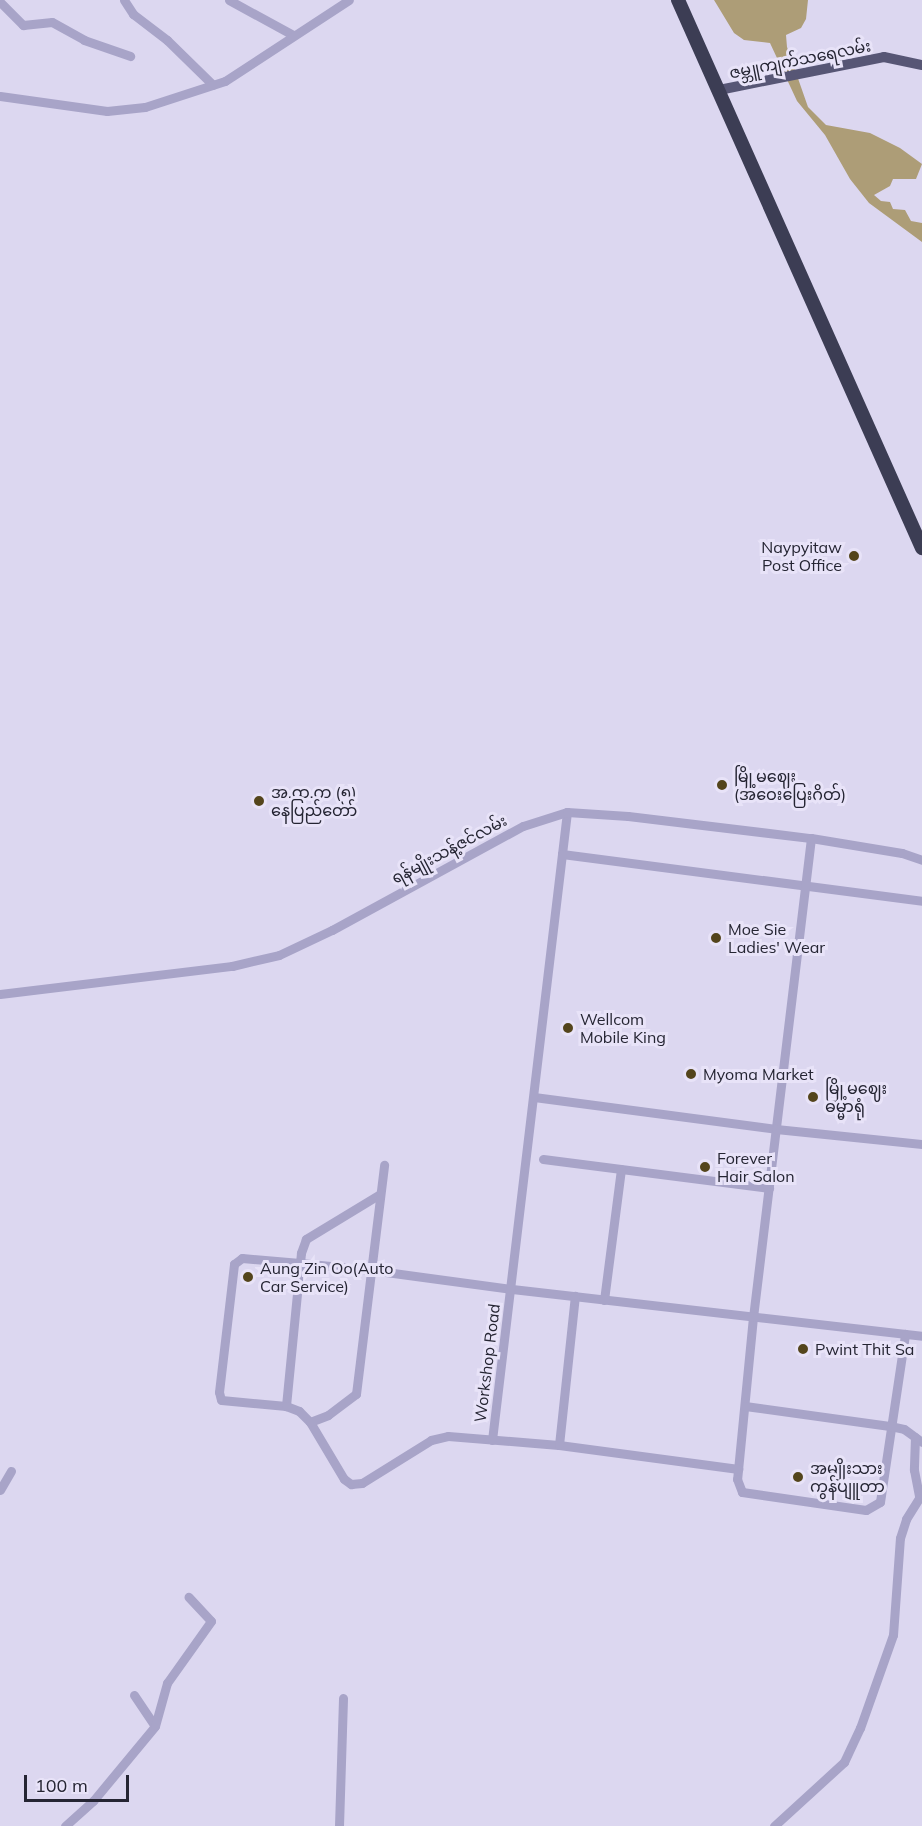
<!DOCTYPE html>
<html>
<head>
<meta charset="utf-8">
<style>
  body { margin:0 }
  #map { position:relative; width:922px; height:1826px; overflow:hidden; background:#dcd7f0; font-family:Mulish,"Noto Sans Myanmar",sans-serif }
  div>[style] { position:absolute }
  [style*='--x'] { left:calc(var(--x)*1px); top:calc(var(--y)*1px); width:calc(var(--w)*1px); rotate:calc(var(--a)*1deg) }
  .water>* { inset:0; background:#ad9d77 }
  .minor>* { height:9px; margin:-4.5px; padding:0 4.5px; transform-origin:4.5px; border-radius:4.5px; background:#a8a4c8 }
  .major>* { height:10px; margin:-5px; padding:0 5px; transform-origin:5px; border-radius:5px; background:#575675 }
  .highway>* { height:14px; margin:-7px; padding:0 7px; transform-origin:7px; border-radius:7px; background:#3c3d54 }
  .dots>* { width:16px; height:16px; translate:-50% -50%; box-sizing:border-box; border:3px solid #e8e3f8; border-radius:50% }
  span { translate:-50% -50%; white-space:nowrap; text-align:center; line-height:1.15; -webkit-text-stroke:6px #e8e3f8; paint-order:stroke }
  .street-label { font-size:16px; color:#252533 }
  .poi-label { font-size:16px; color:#252533 }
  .right { translate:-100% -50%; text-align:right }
  .left { translate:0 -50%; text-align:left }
  .scale { position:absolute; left:24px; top:1775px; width:105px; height:27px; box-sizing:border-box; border:3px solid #252533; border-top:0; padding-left:8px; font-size:18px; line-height:21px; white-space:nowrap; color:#252533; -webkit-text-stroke:4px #e8e3f8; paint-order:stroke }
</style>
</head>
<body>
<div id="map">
  <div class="water">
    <i style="clip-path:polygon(714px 0,808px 0,806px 19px,801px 28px,786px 35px,787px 47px,808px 107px,826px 125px,870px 133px,900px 148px,922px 164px,916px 179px,893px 179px,890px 186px,874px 195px,881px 201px,890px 202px,893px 209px,905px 210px,911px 221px,922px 223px,922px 242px,869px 203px,850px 179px,825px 135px,797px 101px,770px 43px,744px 40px,734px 33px)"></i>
  </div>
  <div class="minor">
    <i style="--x:124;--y:0;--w:17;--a:57"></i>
    <i style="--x:133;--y:14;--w:43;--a:37.4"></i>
    <i style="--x:167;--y:40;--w:64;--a:44.4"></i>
    <i style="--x:229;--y:0;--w:73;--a:28.7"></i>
    <i style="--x:0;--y:2;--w:33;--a:45"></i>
    <i style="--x:23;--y:25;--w:29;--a:-6"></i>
    <i style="--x:52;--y:22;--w:37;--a:29"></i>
    <i style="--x:84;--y:40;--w:49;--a:19.2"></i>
    <i style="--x:0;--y:96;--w:108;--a:8"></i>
    <i style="--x:107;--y:111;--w:38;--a:-6"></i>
    <i style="--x:145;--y:107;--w:84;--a:-18"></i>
    <i style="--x:225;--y:81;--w:148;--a:-33.2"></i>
    <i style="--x:567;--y:812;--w:42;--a:96.8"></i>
    <i style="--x:562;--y:854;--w:363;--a:7.4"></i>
    <i style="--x:811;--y:838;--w:482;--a:96.9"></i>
    <i style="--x:753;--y:1317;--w:163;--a:95.6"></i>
    <i style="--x:737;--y:1479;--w:14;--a:69"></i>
    <i style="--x:742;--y:1492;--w:125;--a:8.3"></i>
    <i style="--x:866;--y:1510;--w:16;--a:-30"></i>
    <i style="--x:880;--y:1502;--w:170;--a:-81.5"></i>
    <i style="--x:0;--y:994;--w:234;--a:-6.9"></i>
    <i style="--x:232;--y:966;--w:48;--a:-13.2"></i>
    <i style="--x:279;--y:955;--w:59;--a:-25.3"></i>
    <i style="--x:332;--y:930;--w:217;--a:-28.6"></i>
    <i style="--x:523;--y:826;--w:46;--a:-17.7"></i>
    <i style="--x:567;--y:812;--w:61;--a:3.8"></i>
    <i style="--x:628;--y:816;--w:184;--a:6.9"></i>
    <i style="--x:811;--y:838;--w:92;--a:9.4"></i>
    <i style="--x:902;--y:853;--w:21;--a:19"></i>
    <i style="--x:534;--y:1097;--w:244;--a:7.5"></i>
    <i style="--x:776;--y:1129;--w:147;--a:5.9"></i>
    <i style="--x:543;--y:1159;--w:228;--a:7.3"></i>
    <i style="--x:380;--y:1194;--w:87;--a:148.7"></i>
    <i style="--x:306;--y:1239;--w:15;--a:110"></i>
    <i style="--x:301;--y:1253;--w:10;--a:96"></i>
    <i style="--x:300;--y:1263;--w:144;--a:95.6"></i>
    <i style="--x:286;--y:1406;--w:65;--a:-174.7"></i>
    <i style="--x:221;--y:1400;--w:8;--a:-104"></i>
    <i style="--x:219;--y:1392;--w:129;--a:-83.3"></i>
    <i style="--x:234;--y:1264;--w:10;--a:-37"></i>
    <i style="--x:242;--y:1258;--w:58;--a:4.9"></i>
    <i style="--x:300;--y:1263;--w:71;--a:5.6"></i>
    <i style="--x:371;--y:1270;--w:142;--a:7.7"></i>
    <i style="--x:512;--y:1289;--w:413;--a:6.5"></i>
    <i style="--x:604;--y:1300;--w:132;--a:-82.6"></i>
    <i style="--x:286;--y:1406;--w:14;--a:21"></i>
    <i style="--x:299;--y:1411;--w:16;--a:45"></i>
    <i style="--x:310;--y:1422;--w:66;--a:59.2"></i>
    <i style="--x:344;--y:1479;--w:9;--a:36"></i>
    <i style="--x:351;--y:1484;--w:11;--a:-5"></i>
    <i style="--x:362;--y:1483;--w:81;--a:-31.9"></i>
    <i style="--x:431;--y:1440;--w:17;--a:-13"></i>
    <i style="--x:448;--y:1436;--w:111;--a:4.6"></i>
    <i style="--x:559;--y:1445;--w:181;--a:7.6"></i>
    <i style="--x:745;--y:1406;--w:146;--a:7.9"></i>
    <i style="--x:890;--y:1426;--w:14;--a:12"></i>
    <i style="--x:904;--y:1429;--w:22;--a:36"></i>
    <i style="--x:310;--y:1422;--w:19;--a:-21"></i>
    <i style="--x:328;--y:1415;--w:35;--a:-37"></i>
    <i style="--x:356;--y:1394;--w:231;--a:-83"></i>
    <i style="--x:915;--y:1437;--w:33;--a:92"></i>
    <i style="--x:914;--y:1470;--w:26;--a:79"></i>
    <i style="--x:492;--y:1440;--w:590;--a:-83.19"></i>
    <i style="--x:559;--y:1445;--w:150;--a:-83.9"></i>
    <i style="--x:0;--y:1490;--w:22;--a:-60"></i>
    <i style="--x:134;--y:1695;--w:37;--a:56"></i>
    <i style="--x:65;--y:1826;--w:38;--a:-42"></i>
    <i style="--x:93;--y:1801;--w:97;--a:-50.4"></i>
    <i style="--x:155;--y:1726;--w:45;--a:-74.4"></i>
    <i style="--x:167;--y:1683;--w:76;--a:-54.6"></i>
    <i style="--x:211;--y:1621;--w:33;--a:-133"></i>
    <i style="--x:339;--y:1826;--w:128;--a:-88.2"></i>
    <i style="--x:774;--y:1826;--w:95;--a:-42.4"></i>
    <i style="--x:844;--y:1762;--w:38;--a:-65"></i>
    <i style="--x:860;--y:1728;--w:99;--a:-70.5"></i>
    <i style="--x:893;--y:1635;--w:97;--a:-85.9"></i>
    <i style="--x:900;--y:1538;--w:20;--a:-72"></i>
    <i style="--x:906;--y:1519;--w:31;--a:-58"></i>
  </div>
  <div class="major">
    <i style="--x:719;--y:90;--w:168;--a:-11.3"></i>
    <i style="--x:884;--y:57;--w:39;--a:12"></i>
  </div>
  <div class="highway">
    <i style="--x:678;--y:0;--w:600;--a:66"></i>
  </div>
  <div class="dots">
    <i style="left:854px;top:556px;background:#54451c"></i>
    <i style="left:722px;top:785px;background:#54451c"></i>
    <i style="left:259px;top:801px;background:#54451c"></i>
    <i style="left:716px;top:938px;background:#54451c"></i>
    <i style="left:568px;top:1028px;background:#54451c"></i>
    <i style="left:691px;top:1074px;background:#54451c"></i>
    <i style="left:813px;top:1097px;background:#54451c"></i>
    <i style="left:705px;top:1167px;background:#54451c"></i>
    <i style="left:248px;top:1277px;background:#54451c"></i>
    <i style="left:803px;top:1349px;background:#54451c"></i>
    <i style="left:798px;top:1477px;background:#54451c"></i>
  </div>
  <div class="street-label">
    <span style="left:800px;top:59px;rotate:-11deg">ဇမ္ဘူကျက်သရေလမ်း</span>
    <span style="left:449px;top:849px;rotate:-28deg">ရန်မျိုးသန့်ဇင်လမ်း</span>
    <span style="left:487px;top:1363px;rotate:-83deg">Workshop Road</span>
  </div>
  <div class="poi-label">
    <span class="right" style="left:842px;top:556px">Naypyitaw<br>Post Office</span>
    <span class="left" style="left:734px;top:785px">မြို့မဈေး<br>(အဝေးပြေးဂိတ်)</span>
    <span class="left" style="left:271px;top:801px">အ.ထ.က (၅)<br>နေပြည်တော်</span>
    <span class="left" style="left:728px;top:938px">Moe Sie<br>Ladies' Wear</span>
    <span class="left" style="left:580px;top:1028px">Wellcom<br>Mobile King</span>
    <span class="left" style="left:703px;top:1074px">Myoma Market</span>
    <span class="left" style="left:825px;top:1097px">မြို့မဈေး<br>ဓမ္မာရုံ</span>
    <span class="left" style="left:717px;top:1167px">Forever<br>Hair Salon</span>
    <span class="left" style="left:260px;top:1277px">Aung Zin Oo(Auto<br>Car Service)</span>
    <span class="left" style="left:815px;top:1349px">Pwint Thit Sa</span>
    <span class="left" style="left:810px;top:1477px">အမျိုးသား<br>ကွန်ပျူတာ</span>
  </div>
  <div class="scale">100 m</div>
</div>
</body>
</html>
